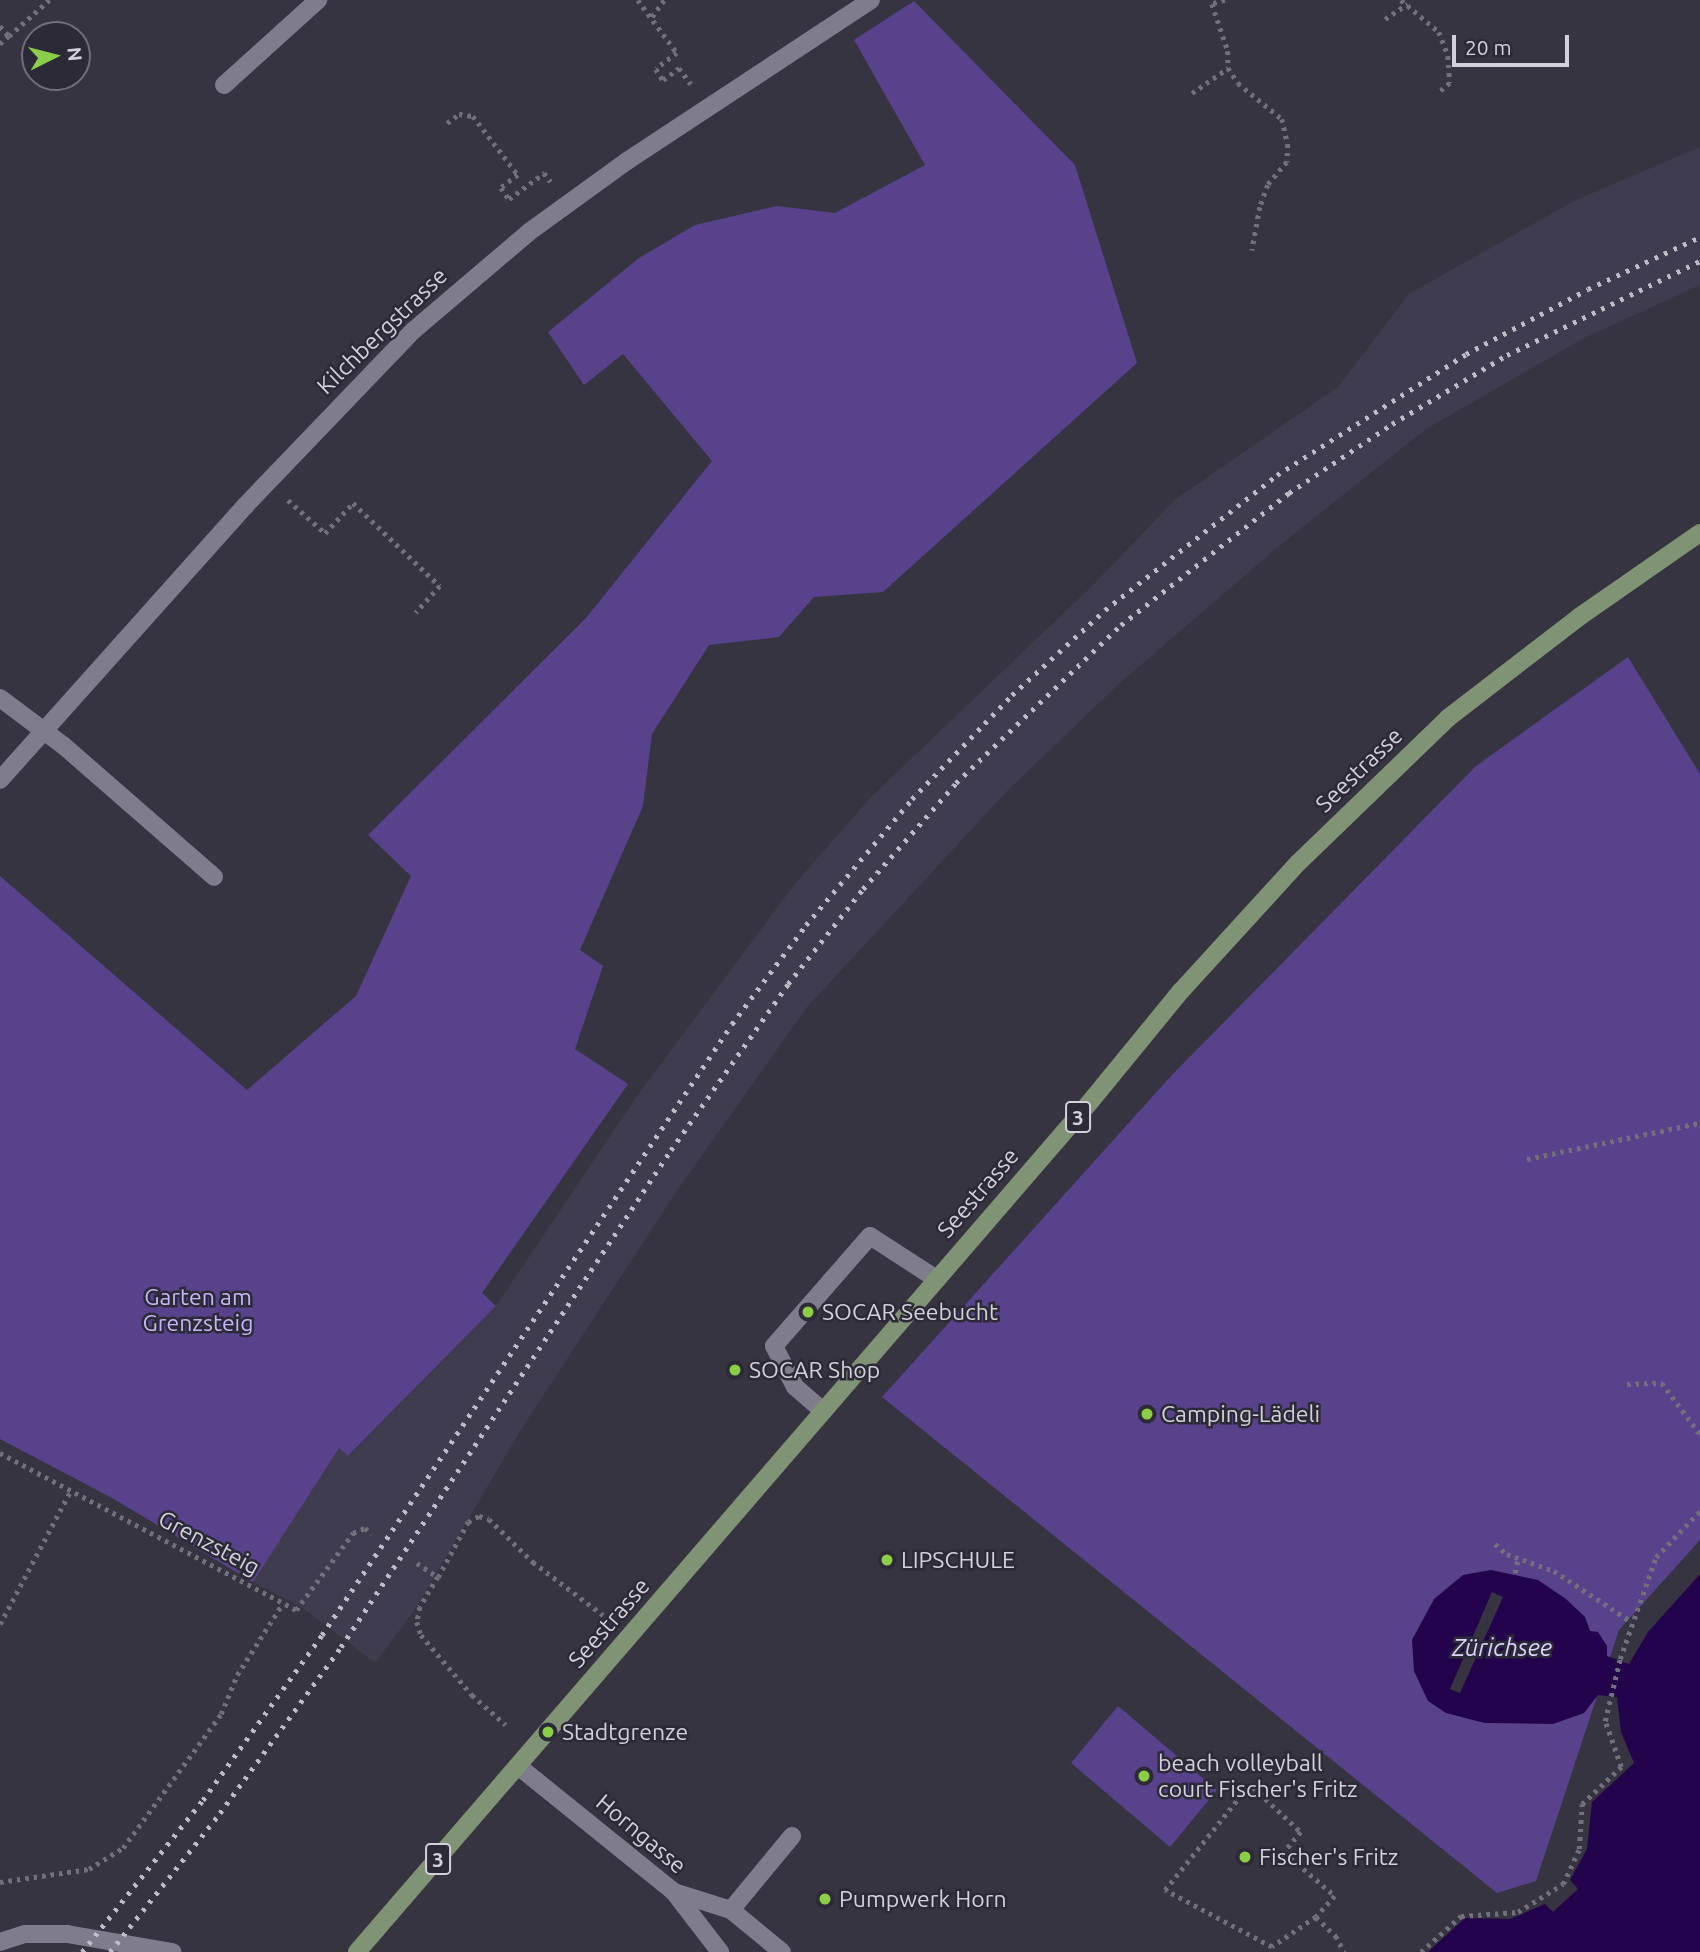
<!DOCTYPE html>
<html>
<head>
<meta charset="utf-8">
<style>
  body { margin:0 }
  #map { position:relative; width:1700px; height:1952px; overflow:hidden; background:#373441; font-family:Ubuntu,sans-serif }
  div>[style] { position:absolute }
  [style*='--x'] { left:calc(var(--x)*1px); top:calc(var(--y)*1px); width:calc(var(--w)*1px); rotate:calc(var(--a)*1deg) }
  .built>* { inset:0; background:#403c50 }
  .green>* { inset:0; background:#57428b }
  .water>* { inset:0; background:#22034c }
  .pier>* { inset:0; background:#373441 }
  .path>* { height:4.5px; margin-top:-2.25px; transform-origin:0; background:repeating-linear-gradient(90deg,#72707b 0 3.5px,transparent 0 8.5px) }
  .lane>* { height:18px; margin:-9px; padding:0 9px; transform-origin:9px; border-radius:9px; background:#7f7d8c }
  .street>* { height:18px; margin:-9px; padding:0 9px; transform-origin:9px; border-radius:9px; background:#7f7d8c }
  .secondary>* { height:18px; margin:-9px; padding:0 9px; transform-origin:9px; border-radius:9px; background:#7f7d8c }
  .primary>* { height:18px; margin:-9px; padding:0 9px; transform-origin:9px; border-radius:9px; background:#809375 }
  .rail>* { height:5px; margin-top:-2.5px; transform-origin:0; background:repeating-linear-gradient(90deg,#bebdc6 0 3.5px,transparent 0 10.5px) }
  .dots>* { width:19px; height:19px; translate:-50% -50%; box-sizing:border-box; border:4px solid #2d2a37; border-radius:50% }
  span { translate:-50% -50%; white-space:nowrap; text-align:center; line-height:1.15; -webkit-text-stroke:5px #2d2a37; paint-order:stroke }
  .shield-label span { padding:2px 5px; background:#2d2a37; border:2px solid; border-radius:5px; -webkit-text-stroke-width:0 }
  .shield-label { font-size:21px; color:#d2d1d9; font-weight:700 }
  .street-label { font-size:23px; color:#d2d1d9 }
  .park-label { font-size:23px; color:#c5b7f7 }
  .poi-label { font-size:23px; color:#d2d1d9 }
  .left { translate:0 -50%; text-align:left }
  .water-label { font-size:24px; color:#dbd2fd; font-style:italic }
  .north { position:absolute; left:21px; top:21px; width:70px; height:70px; box-sizing:border-box; background:#2d2a37; border:2px solid #6f6d78; border-radius:50%; rotate:84deg; font-size:19px; font-weight:700; line-height:28px; text-align:center; color:#d2d1d9 }
  .north::after { content:''; display:block; margin:auto; width:24px; height:32px; background:#8ace47; clip-path:polygon(50% 0,100% 100%,50% 72%,0 100%) }
  .scale { position:absolute; left:1452px; top:35px; width:117px; height:32px; box-sizing:border-box; border:4px solid #d2d1d9; border-top:0; padding-left:9px; font-size:21px; line-height:24px; white-space:nowrap; color:#d2d1d9; -webkit-text-stroke:5px #2d2a37; paint-order:stroke }
</style>
</head>
<body>
<div id="map">
  <div class="built">
    <i style="clip-path:polygon(1700px 147px,1700px 285px,1584px 338px,1426px 429px,1280px 545px,1122px 681px,1008px 790px,807px 1007px,676px 1192px,522px 1428px,414px 1611px,375px 1663px,303px 1608px,253px 1582px,339px 1448px,349px 1456px,496px 1306px,637px 1096px,794px 885px,871px 797px,1090px 588px,1176px 499px,1338px 387px,1409px 294px,1574px 201px)"></i>
  </div>
  <div class="green">
    <i style="clip-path:polygon(914px 1px,1075px 165px,1137px 363px,883px 592px,814px 597px,779px 637px,709px 645px,652px 734px,643px 806px,580px 950px,603px 966px,575px 1049px,628px 1084px,482px 1293px,496px 1306px,348px 1456px,339px 1448px,253px 1582px,112px 1498px,0 1439px,0 876px,247px 1090px,356px 996px,411px 876px,368px 835px,586px 618px,712px 461px,623px 354px,584px 385px,548px 332px,639px 258px,695px 225px,777px 206px,835px 213px,925px 165px,854px 40px)"></i>
    <i style="clip-path:polygon(1628px 657px,1700px 774px,1700px 1540px,1619px 1630px,1536px 1881px,1497px 1893px,882px 1397px,1171px 1076px,1476px 766px)"></i>
    <i style="clip-path:polygon(1118px 1706px,1217px 1790px,1170px 1847px,1071px 1763px)"></i>
  </div>
  <div class="water">
    <i style="clip-path:polygon(1491px 1570px,1538px 1580px,1566px 1599px,1585px 1617px,1590px 1631px,1598px 1632px,1607px 1646px,1607px 1656px,1629px 1664px,1648px 1632px,1700px 1574px,1700px 1952px,1428px 1952px,1465px 1918px,1510px 1919px,1545px 1904px,1553px 1912px,1578px 1889px,1570px 1880px,1587px 1849px,1592px 1802px,1634px 1763px,1621px 1732px,1617px 1697px,1598px 1695px,1584px 1713px,1553px 1724px,1485px 1723px,1446px 1713px,1428px 1701px,1414px 1671px,1412px 1640px,1434px 1599px,1463px 1575px)"></i>
  </div>
  <div class="pier">
    <i style="clip-path:polygon(1492px 1592px,1503px 1597px,1460px 1693px,1450px 1689px)"></i>
  </div>
  <div class="path">
    <i style="--x:638;--y:0;--w:66;--a:53.7"></i>
    <i style="--x:677;--y:53;--w:26;--a:143"></i>
    <i style="--x:656;--y:69;--w:13;--a:58"></i>
    <i style="--x:663;--y:80;--w:20;--a:-37"></i>
    <i style="--x:679;--y:68;--w:20;--a:53"></i>
    <i style="--x:1225;--y:0;--w:14;--a:163"></i>
    <i style="--x:1212;--y:4;--w:50;--a:71.2"></i>
    <i style="--x:1228;--y:51;--w:17;--a:90"></i>
    <i style="--x:1228;--y:68;--w:18;--a:56"></i>
    <i style="--x:1238;--y:83;--w:57;--a:39.3"></i>
    <i style="--x:1282;--y:119;--w:26;--a:77"></i>
    <i style="--x:1288;--y:144;--w:18;--a:93"></i>
    <i style="--x:1287;--y:162;--w:30;--a:130"></i>
    <i style="--x:1268;--y:185;--w:23;--a:110"></i>
    <i style="--x:1260;--y:207;--w:44;--a:100.5"></i>
    <i style="--x:1401;--y:0;--w:50;--a:40.1"></i>
    <i style="--x:1439;--y:32;--w:26;--a:69"></i>
    <i style="--x:1448;--y:56;--w:27;--a:86"></i>
    <i style="--x:1450;--y:83;--w:16;--a:140"></i>
    <i style="--x:652;--y:17;--w:21;--a:-55"></i>
    <i style="--x:1385;--y:19;--w:27;--a:-34"></i>
    <i style="--x:0;--y:26;--w:13;--a:48"></i>
    <i style="--x:9;--y:36;--w:12;--a:138"></i>
    <i style="--x:9;--y:36;--w:54;--a:-42"></i>
    <i style="--x:1192;--y:93;--w:44;--a:-34.8"></i>
    <i style="--x:447;--y:123;--w:15;--a:-37"></i>
    <i style="--x:459;--y:114;--w:14;--a:8"></i>
    <i style="--x:473;--y:116;--w:74;--a:52.7"></i>
    <i style="--x:518;--y:175;--w:21;--a:143"></i>
    <i style="--x:501;--y:188;--w:14;--a:54"></i>
    <i style="--x:509;--y:199;--w:44;--a:-36.6"></i>
    <i style="--x:544;--y:173;--w:11;--a:52"></i>
    <i style="--x:288;--y:500;--w:50;--a:41.7"></i>
    <i style="--x:325;--y:533;--w:41;--a:-47"></i>
    <i style="--x:353;--y:503;--w:120;--a:43.7"></i>
    <i style="--x:440;--y:586;--w:36;--a:132"></i>
    <i style="--x:1527;--y:1159;--w:177;--a:-11.8"></i>
    <i style="--x:1627;--y:1384;--w:35;--a:-2"></i>
    <i style="--x:1662;--y:1383;--w:64;--a:53.3"></i>
    <i style="--x:0;--y:1453;--w:335;--a:27.9"></i>
    <i style="--x:296;--y:1610;--w:96;--a:-53.5"></i>
    <i style="--x:353;--y:1533;--w:13;--a:-23"></i>
    <i style="--x:365;--y:1528;--w:9;--a:41"></i>
    <i style="--x:1495;--y:1544;--w:16;--a:40"></i>
    <i style="--x:1507;--y:1554;--w:50;--a:19.9"></i>
    <i style="--x:1554;--y:1571;--w:93;--a:33.2"></i>
    <i style="--x:417;--y:1563;--w:25;--a:34"></i>
    <i style="--x:438;--y:1577;--w:63;--a:-61.4"></i>
    <i style="--x:468;--y:1522;--w:13;--a:-29"></i>
    <i style="--x:479;--y:1516;--w:10;--a:17"></i>
    <i style="--x:489;--y:1519;--w:62;--a:44.3"></i>
    <i style="--x:533;--y:1562;--w:88;--a:37.1"></i>
    <i style="--x:1515;--y:1573;--w:16;--a:-79"></i>
    <i style="--x:438;--y:1577;--w:35;--a:121"></i>
    <i style="--x:420;--y:1607;--w:15;--a:101"></i>
    <i style="--x:417;--y:1622;--w:14;--a:73"></i>
    <i style="--x:421;--y:1635;--w:79;--a:49.6"></i>
    <i style="--x:472;--y:1695;--w:45;--a:41.4"></i>
    <i style="--x:0;--y:1624;--w:152;--a:-62.1"></i>
    <i style="--x:1253;--y:1787;--w:66;--a:43.2"></i>
    <i style="--x:1301;--y:1832;--w:26;--a:130"></i>
    <i style="--x:1284;--y:1852;--w:67;--a:40.8"></i>
    <i style="--x:1335;--y:1896;--w:28;--a:132"></i>
    <i style="--x:1316;--y:1917;--w:53;--a:145.7"></i>
    <i style="--x:1272;--y:1947;--w:121;--a:-152"></i>
    <i style="--x:1165;--y:1890;--w:129;--a:-51.3"></i>
    <i style="--x:1246;--y:1789;--w:7;--a:-16"></i>
    <i style="--x:0;--y:1882;--w:90;--a:-8.3"></i>
    <i style="--x:89;--y:1869;--w:40;--a:-32"></i>
    <i style="--x:123;--y:1848;--w:166;--a:-53.8"></i>
    <i style="--x:221;--y:1714;--w:42;--a:-67.7"></i>
    <i style="--x:237;--y:1675;--w:85;--a:-57.4"></i>
    <i style="--x:1316;--y:1917;--w:28;--a:44"></i>
    <i style="--x:1336;--y:1936;--w:18;--a:63"></i>
    <i style="--x:1421;--y:1952;--w:54;--a:-42"></i>
    <i style="--x:1461;--y:1916;--w:57;--a:-4"></i>
    <i style="--x:1518;--y:1912;--w:53;--a:-31.9"></i>
    <i style="--x:1563;--y:1884;--w:38;--a:-65"></i>
    <i style="--x:1579;--y:1849;--w:45;--a:-86.2"></i>
    <i style="--x:1582;--y:1804;--w:54;--a:-43.5"></i>
    <i style="--x:1621;--y:1767;--w:49;--a:-109.2"></i>
    <i style="--x:1605;--y:1721;--w:64;--a:-76.4"></i>
    <i style="--x:1620;--y:1659;--w:108;--a:-70.6"></i>
    <i style="--x:1656;--y:1557;--w:64;--a:-46.3"></i>
  </div>
  <div class="lane">
    <i style="--x:224;--y:85;--w:127;--a:-42.1"></i>
    <i style="--x:0;--y:698;--w:80;--a:36.9"></i>
    <i style="--x:64;--y:746;--w:199;--a:41.1"></i>
    <i style="--x:823;--y:1411;--w:37;--a:-139"></i>
    <i style="--x:795;--y:1387;--w:46;--a:-117.1"></i>
    <i style="--x:774;--y:1346;--w:146;--a:-48.9"></i>
    <i style="--x:870;--y:1236;--w:77;--a:32.9"></i>
    <i style="--x:674;--y:1892;--w:60;--a:17.5"></i>
    <i style="--x:731;--y:1910;--w:96;--a:-50.5"></i>
    <i style="--x:731;--y:1910;--w:66;--a:39.5"></i>
  </div>
  <div class="street">
    <i style="--x:0;--y:780;--w:368;--a:-48.2"></i>
    <i style="--x:245;--y:506;--w:244;--a:-46.2"></i>
    <i style="--x:414;--y:330;--w:151;--a:-40.4"></i>
    <i style="--x:529;--y:232;--w:121;--a:-35.9"></i>
    <i style="--x:627;--y:161;--w:292;--a:-33.4"></i>
    <i style="--x:518;--y:1766;--w:201;--a:38.9"></i>
    <i style="--x:674;--y:1892;--w:76;--a:52.5"></i>
  </div>
  <div class="secondary">
    <i style="--x:0;--y:1942;--w:26;--a:-18"></i>
    <i style="--x:25;--y:1934;--w:42;--a:0"></i>
    <i style="--x:67;--y:1934;--w:107;--a:9.7"></i>
  </div>
  <div class="primary">
    <i style="--x:357;--y:1952;--w:1122;--a:-49.23"></i>
    <i style="--x:1090;--y:1102;--w:144;--a:-50.7"></i>
    <i style="--x:1181;--y:991;--w:173;--a:-47.6"></i>
    <i style="--x:1298;--y:863;--w:209;--a:-44"></i>
    <i style="--x:1448;--y:718;--w:165;--a:-37.6"></i>
    <i style="--x:1579;--y:617;--w:147;--a:-34.8"></i>
  </div>
  <div class="rail">
    <i style="--x:82;--y:1952;--w:194;--a:-51.5"></i>
    <i style="--x:203;--y:1800;--w:203;--a:-54.2"></i>
    <i style="--x:322;--y:1635;--w:736;--a:-56.14"></i>
    <i style="--x:732;--y:1024;--w:124;--a:-53.2"></i>
    <i style="--x:806;--y:925;--w:165;--a:-49.9"></i>
    <i style="--x:912;--y:799;--w:144;--a:-46.1"></i>
    <i style="--x:1012;--y:695;--w:126;--a:-42.4"></i>
    <i style="--x:1105;--y:610;--w:219;--a:-38.1"></i>
    <i style="--x:1277;--y:475;--w:224;--a:-32.6"></i>
    <i style="--x:1466;--y:354;--w:138;--a:-28"></i>
    <i style="--x:1588;--y:289;--w:123;--a:-24.9"></i>
    <i style="--x:110;--y:1952;--w:177;--a:-51.6"></i>
    <i style="--x:220;--y:1813;--w:205;--a:-53.9"></i>
    <i style="--x:341;--y:1647;--w:597;--a:-56.42"></i>
    <i style="--x:671;--y:1150;--w:203;--a:-54.8"></i>
    <i style="--x:788;--y:984;--w:121;--a:-51.7"></i>
    <i style="--x:863;--y:889;--w:141;--a:-48.7"></i>
    <i style="--x:956;--y:783;--w:228;--a:-43.8"></i>
    <i style="--x:1121;--y:625;--w:214;--a:-38.2"></i>
    <i style="--x:1289;--y:493;--w:124;--a:-33.8"></i>
    <i style="--x:1392;--y:424;--w:134;--a:-31"></i>
    <i style="--x:1507;--y:355;--w:215;--a:-26"></i>
  </div>
  <div class="dots">
    <i style="left:808px;top:1312px;background:#8ace47"></i>
    <i style="left:735px;top:1370px;background:#8ace47"></i>
    <i style="left:1147px;top:1414px;background:#8ace47"></i>
    <i style="left:887px;top:1560px;background:#8ace47"></i>
    <i style="left:548px;top:1732px;background:#8ace47"></i>
    <i style="left:1144px;top:1776px;background:#8ace47"></i>
    <i style="left:1245px;top:1857px;background:#8ace47"></i>
    <i style="left:825px;top:1899px;background:#8ace47"></i>
  </div>
  <div class="shield-label">
    <span style="left:1078px;top:1117px">3</span>
    <span style="left:438px;top:1859px">3</span>
  </div>
  <div class="street-label">
    <span style="left:382px;top:331px;rotate:-44deg">Kilchbergstrasse</span>
    <span style="left:1359px;top:770px;rotate:-44deg">Seestrasse</span>
    <span style="left:978px;top:1193px;rotate:-49deg">Seestrasse</span>
    <span style="left:209px;top:1543px;rotate:28deg">Grenzsteig</span>
    <span style="left:609px;top:1623px;rotate:-49deg">Seestrasse</span>
    <span style="left:641px;top:1834px;rotate:40deg">Horngasse</span>
  </div>
  <div class="park-label">
    <span style="left:198px;top:1310px">Garten am<br>Grenzsteig</span>
  </div>
  <div class="poi-label">
    <span class="left" style="left:822px;top:1312px">SOCAR Seebucht</span>
    <span class="left" style="left:749px;top:1370px">SOCAR Shop</span>
    <span class="left" style="left:1161px;top:1414px">Camping-Lädeli</span>
    <span class="left" style="left:901px;top:1560px">LIPSCHULE</span>
    <span class="left" style="left:562px;top:1732px">Stadtgrenze</span>
    <span class="left" style="left:1158px;top:1776px">beach volleyball<br>court Fischer's Fritz</span>
    <span class="left" style="left:1259px;top:1857px">Fischer's Fritz</span>
    <span class="left" style="left:839px;top:1899px">Pumpwerk Horn</span>
  </div>
  <div class="water-label">
    <span style="left:1502px;top:1648px">Zürichsee</span>
  </div>
  <div class="north">N</div>
  <div class="scale">20 m</div>
</div>
</body>
</html>
